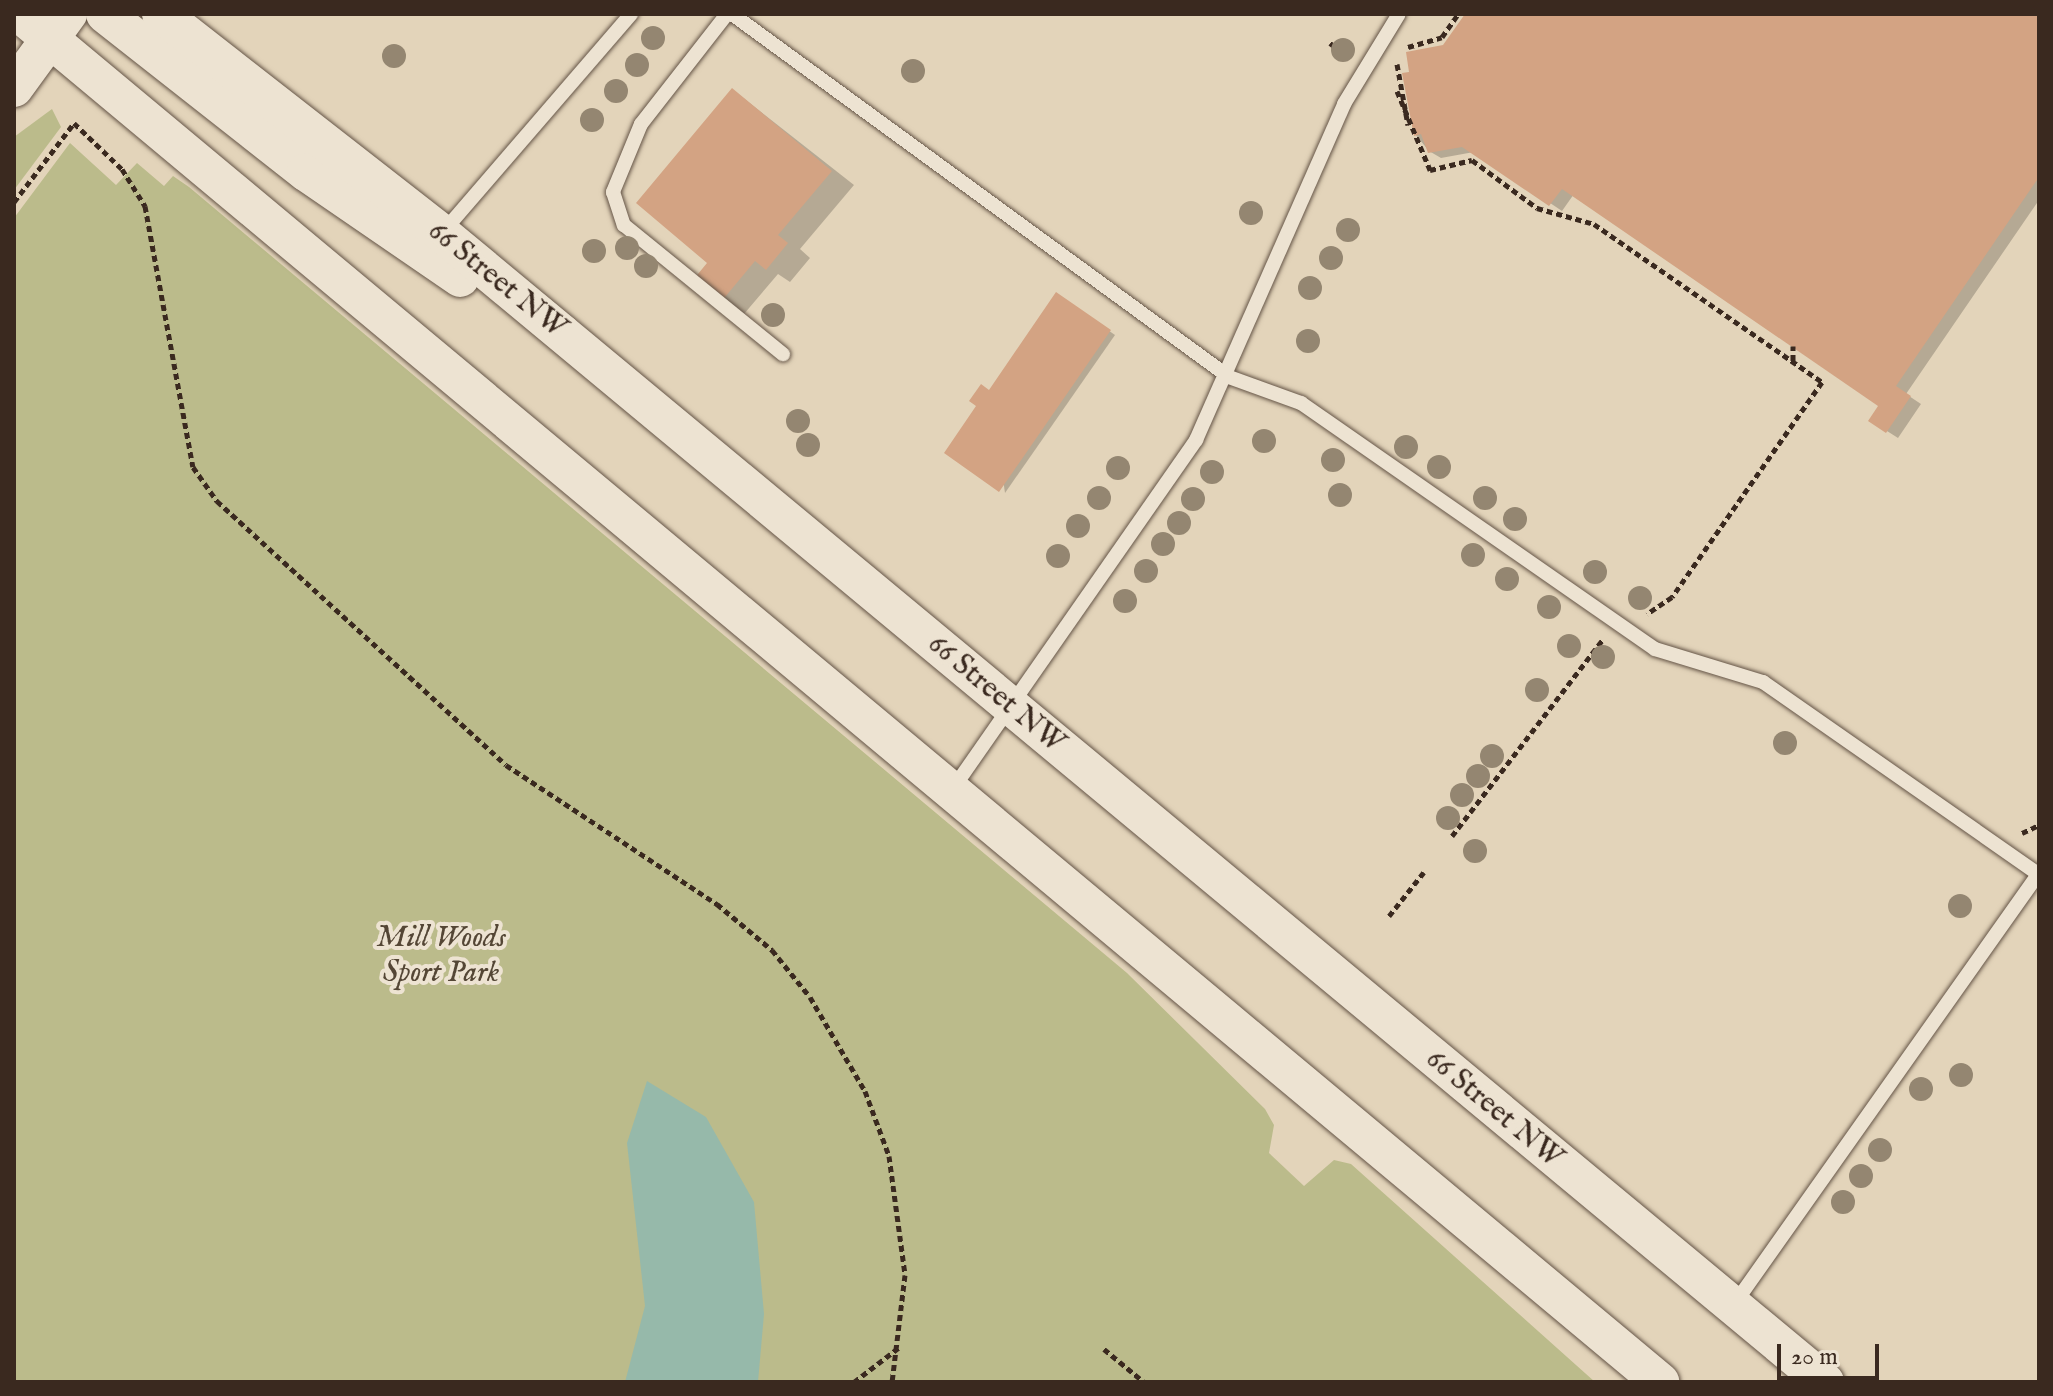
<!DOCTYPE html>
<html>
<head>
<meta charset="utf-8">
<style>
  body { margin:0 }
  #map { position:relative; width:2053px; height:1396px; overflow:hidden; background:#e3d4ba; font-family:"IM FELL English",serif }
  div>[style] { position:absolute }
  [style*='--x'] { left:calc(var(--x)*1px); top:calc(var(--y)*1px); width:calc(var(--w)*1px); rotate:calc(var(--a)*1deg) }
  .green>* { inset:0; background:#bbbb8b }
  .water>* { inset:0; background:#96b9aa }
  .shadow>* { inset:0; background:#0003 }
  .building>* { inset:0; background:#d3a383 }
  .path>* { height:5px; margin-top:-2.5px; transform-origin:0; background:repeating-linear-gradient(90deg,#3a291f 0 6px,transparent 0 10px) }
  .roads { filter:drop-shadow(0 0 2px #645446) drop-shadow(0 0 2px #645446) }
  .lane>* { height:14px; margin:-7px; padding:0 7px; transform-origin:7px; border-radius:7px; background:#ede3d2 }
  .secondary>* { height:38px; margin:-19px; padding:0 19px; transform-origin:19px; border-radius:19px; background:#ede3d2 }
  .trees>* { width:24px; height:24px; margin:-12px; border-radius:50%; background:#948671 }
  span { translate:-50% -50%; white-space:nowrap; text-align:center; line-height:1.15; -webkit-text-stroke:8px #ede3d2; paint-order:stroke }
  .street-label { font-size:30px; color:#3a291f }
  .park-label { font-size:30px; color:#544635; font-style:italic }
  .frame { position:absolute; inset:0; border:16px solid #3a291f; pointer-events:none }
  .scale { position:absolute; left:1777px; top:1344px; width:102px; height:36px; box-sizing:border-box; border:4px solid #3a291f; border-top:0; padding-left:10px; font-size:24px; line-height:28px; white-space:nowrap; color:#3a291f; -webkit-text-stroke:6px #ede3d2; paint-order:stroke }
</style>
</head>
<body>
<div id="map">
  <div class="green">
    <i style="clip-path:polygon(52px 109px,61px 127px,14px 190px,14px 137px)"></i>
    <i style="clip-path:polygon(70px 143px,116px 185px,137px 163px,164px 186px,173px 176px,189px 187px,1127px 973px,1265px 1109px,1274px 1125px,1269px 1153px,1304px 1186px,1334px 1160px,1351px 1164px,1595px 1382px,14px 1382px,14px 218px)"></i>
  </div>
  <div class="water">
    <i style="clip-path:polygon(647px 1081px,706px 1117px,754px 1202px,764px 1314px,758px 1382px,625px 1382px,645px 1306px,627px 1143px)"></i>
  </div>
  <div class="shadow">
    <i style="clip-path:polygon(1467px 14px,2039px 14px,2039px 200px,1906px 394px,1921px 404px,1898px 438px,1887px 431px,1881px 405px,1574px 194px,1562px 211px,1474px 152px,1441px 158px,1429px 151px,1415px 134px,1411px 73px,1444px 47px)"></i>
    <i style="clip-path:polygon(733px 90px,854px 185px,800px 249px,810px 258px,790px 282px,778px 274px,744px 314px,721px 301px,710px 262px)"></i>
    <i style="clip-path:polygon(1062px 298px,1115px 335px,1005px 493px,990px 392px)"></i>
  </div>
  <div class="building">
    <i style="clip-path:polygon(1465px 14px,2039px 14px,2039px 177px,1896px 386px,1911px 396px,1886px 433px,1868px 421px,1878px 406px,1562px 189px,1549px 206px,1462px 147px,1428px 153px,1421px 134px,1414px 136px,1402px 73px,1409px 72px,1406px 52px,1443px 45px)"></i>
    <i style="clip-path:polygon(732px 88px,832px 171px,778px 235px,788px 243px,766px 270px,755px 261px,720px 303px,693px 280px,707px 263px,636px 203px)"></i>
    <i style="clip-path:polygon(1056px 292px,1111px 330px,999px 492px,944px 453px,976px 406px,969px 401px,981px 384px,989px 390px)"></i>
  </div>
  <div class="path">
    <i style="--x:1330;--y:43;--w:21;--a:37"></i>
    <i style="--x:1408;--y:47;--w:35;--a:-16"></i>
    <i style="--x:1442;--y:37;--w:28;--a:-55"></i>
    <i style="--x:1397;--y:64;--w:62;--a:79.8"></i>
    <i style="--x:1397;--y:91;--w:86;--a:67.3"></i>
    <i style="--x:1430;--y:170;--w:43;--a:-13.4"></i>
    <i style="--x:1472;--y:160;--w:81;--a:36.4"></i>
    <i style="--x:1537;--y:208;--w:59;--a:15.7"></i>
    <i style="--x:1594;--y:224;--w:277;--a:34.7"></i>
    <i style="--x:1822;--y:382;--w:262;--a:124.9"></i>
    <i style="--x:1672;--y:597;--w:30;--a:146"></i>
    <i style="--x:14;--y:202;--w:99;--a:-52.8"></i>
    <i style="--x:74;--y:123;--w:66;--a:43.8"></i>
    <i style="--x:122;--y:169;--w:44;--a:58.1"></i>
    <i style="--x:145;--y:206;--w:265;--a:79.6"></i>
    <i style="--x:193;--y:467;--w:42;--a:54.8"></i>
    <i style="--x:217;--y:501;--w:391;--a:42.4"></i>
    <i style="--x:506;--y:765;--w:253;--a:33.4"></i>
    <i style="--x:717;--y:904;--w:72;--a:39.9"></i>
    <i style="--x:772;--y:950;--w:60;--a:51"></i>
    <i style="--x:810;--y:997;--w:109;--a:59.7"></i>
    <i style="--x:865;--y:1091;--w:69;--a:69.7"></i>
    <i style="--x:889;--y:1156;--w:120;--a:82.3"></i>
    <i style="--x:905;--y:1275;--w:108;--a:96.9"></i>
    <i style="--x:1793;--y:361;--w:15;--a:-90"></i>
    <i style="--x:2022;--y:833;--w:19;--a:-25"></i>
    <i style="--x:1452;--y:836;--w:248;--a:-52.5"></i>
    <i style="--x:1389;--y:916;--w:56;--a:-51.5"></i>
    <i style="--x:1104;--y:1349;--w:52;--a:39.5"></i>
    <i style="--x:854;--y:1382;--w:59;--a:-37.5"></i>
  </div>
  <div class="roads">
    <div class="lane">
      <i style="--x:727;--y:14;--w:140;--a:128"></i>
      <i style="--x:641;--y:124;--w:74;--a:112.4"></i>
      <i style="--x:613;--y:192;--w:35;--a:72"></i>
      <i style="--x:624;--y:225;--w:205;--a:39.1"></i>
      <i style="--x:732;--y:14;--w:615;--a:36.14"></i>
      <i style="--x:1229;--y:377;--w:77;--a:19.9"></i>
      <i style="--x:1301;--y:403;--w:431;--a:34.8"></i>
      <i style="--x:1655;--y:649;--w:113;--a:17"></i>
      <i style="--x:1763;--y:682;--w:335;--a:34.9"></i>
      <i style="--x:443;--y:232;--w:288;--a:-49.2"></i>
      <i style="--x:952;--y:790;--w:427;--a:-55.1"></i>
      <i style="--x:1196;--y:440;--w:367;--a:-66.2"></i>
      <i style="--x:1344;--y:104;--w:105;--a:-58.6"></i>
      <i style="--x:1735;--y:1303;--w:527;--a:-54.74"></i>
    </div>
    <div class="secondary">
      <i style="--x:20;--y:14;--w:2136;--a:39.83"></i>
      <i style="--x:105;--y:14;--w:256;--a:38.2"></i>
      <i style="--x:306;--y:172;--w:187;--a:34.5"></i>
      <i style="--x:161;--y:14;--w:355;--a:38"></i>
      <i style="--x:441;--y:233;--w:1799;--a:39.7"></i>
      <i style="--x:14;--y:88;--w:92;--a:-53.9"></i>
    </div>
  </div>
  <div class="trees">
    <i style="left:653px;top:38px"></i>
    <i style="left:1343px;top:50px"></i>
    <i style="left:394px;top:56px"></i>
    <i style="left:637px;top:65px"></i>
    <i style="left:913px;top:71px"></i>
    <i style="left:616px;top:91px"></i>
    <i style="left:592px;top:120px"></i>
    <i style="left:1251px;top:213px"></i>
    <i style="left:1348px;top:230px"></i>
    <i style="left:627px;top:248px"></i>
    <i style="left:594px;top:251px"></i>
    <i style="left:1331px;top:258px"></i>
    <i style="left:646px;top:266px"></i>
    <i style="left:1310px;top:288px"></i>
    <i style="left:773px;top:315px"></i>
    <i style="left:1308px;top:341px"></i>
    <i style="left:798px;top:421px"></i>
    <i style="left:1264px;top:441px"></i>
    <i style="left:808px;top:445px"></i>
    <i style="left:1406px;top:447px"></i>
    <i style="left:1333px;top:460px"></i>
    <i style="left:1439px;top:467px"></i>
    <i style="left:1118px;top:468px"></i>
    <i style="left:1212px;top:472px"></i>
    <i style="left:1340px;top:495px"></i>
    <i style="left:1099px;top:498px"></i>
    <i style="left:1485px;top:498px"></i>
    <i style="left:1193px;top:499px"></i>
    <i style="left:1515px;top:519px"></i>
    <i style="left:1179px;top:523px"></i>
    <i style="left:1078px;top:526px"></i>
    <i style="left:1163px;top:544px"></i>
    <i style="left:1473px;top:555px"></i>
    <i style="left:1058px;top:556px"></i>
    <i style="left:1146px;top:571px"></i>
    <i style="left:1595px;top:572px"></i>
    <i style="left:1507px;top:579px"></i>
    <i style="left:1640px;top:598px"></i>
    <i style="left:1125px;top:601px"></i>
    <i style="left:1549px;top:607px"></i>
    <i style="left:1569px;top:646px"></i>
    <i style="left:1603px;top:657px"></i>
    <i style="left:1537px;top:690px"></i>
    <i style="left:1785px;top:743px"></i>
    <i style="left:1492px;top:756px"></i>
    <i style="left:1478px;top:776px"></i>
    <i style="left:1462px;top:795px"></i>
    <i style="left:1448px;top:818px"></i>
    <i style="left:1475px;top:851px"></i>
    <i style="left:1960px;top:906px"></i>
    <i style="left:1961px;top:1075px"></i>
    <i style="left:1921px;top:1089px"></i>
    <i style="left:1880px;top:1150px"></i>
    <i style="left:1861px;top:1176px"></i>
    <i style="left:1843px;top:1202px"></i>
  </div>
  <div class="street-label">
    <span style="left:497px;top:280px;rotate:39deg">66 Street NW</span>
    <span style="left:996px;top:694px;rotate:40deg">66 Street NW</span>
    <span style="left:1494px;top:1109px;rotate:40deg">66 Street NW</span>
  </div>
  <div class="park-label">
    <span style="left:441px;top:955px">Mill Woods<br>Sport Park</span>
  </div>
  <div class="frame"></div>
  <div class="scale">20 m</div>
</div>
</body>
</html>
